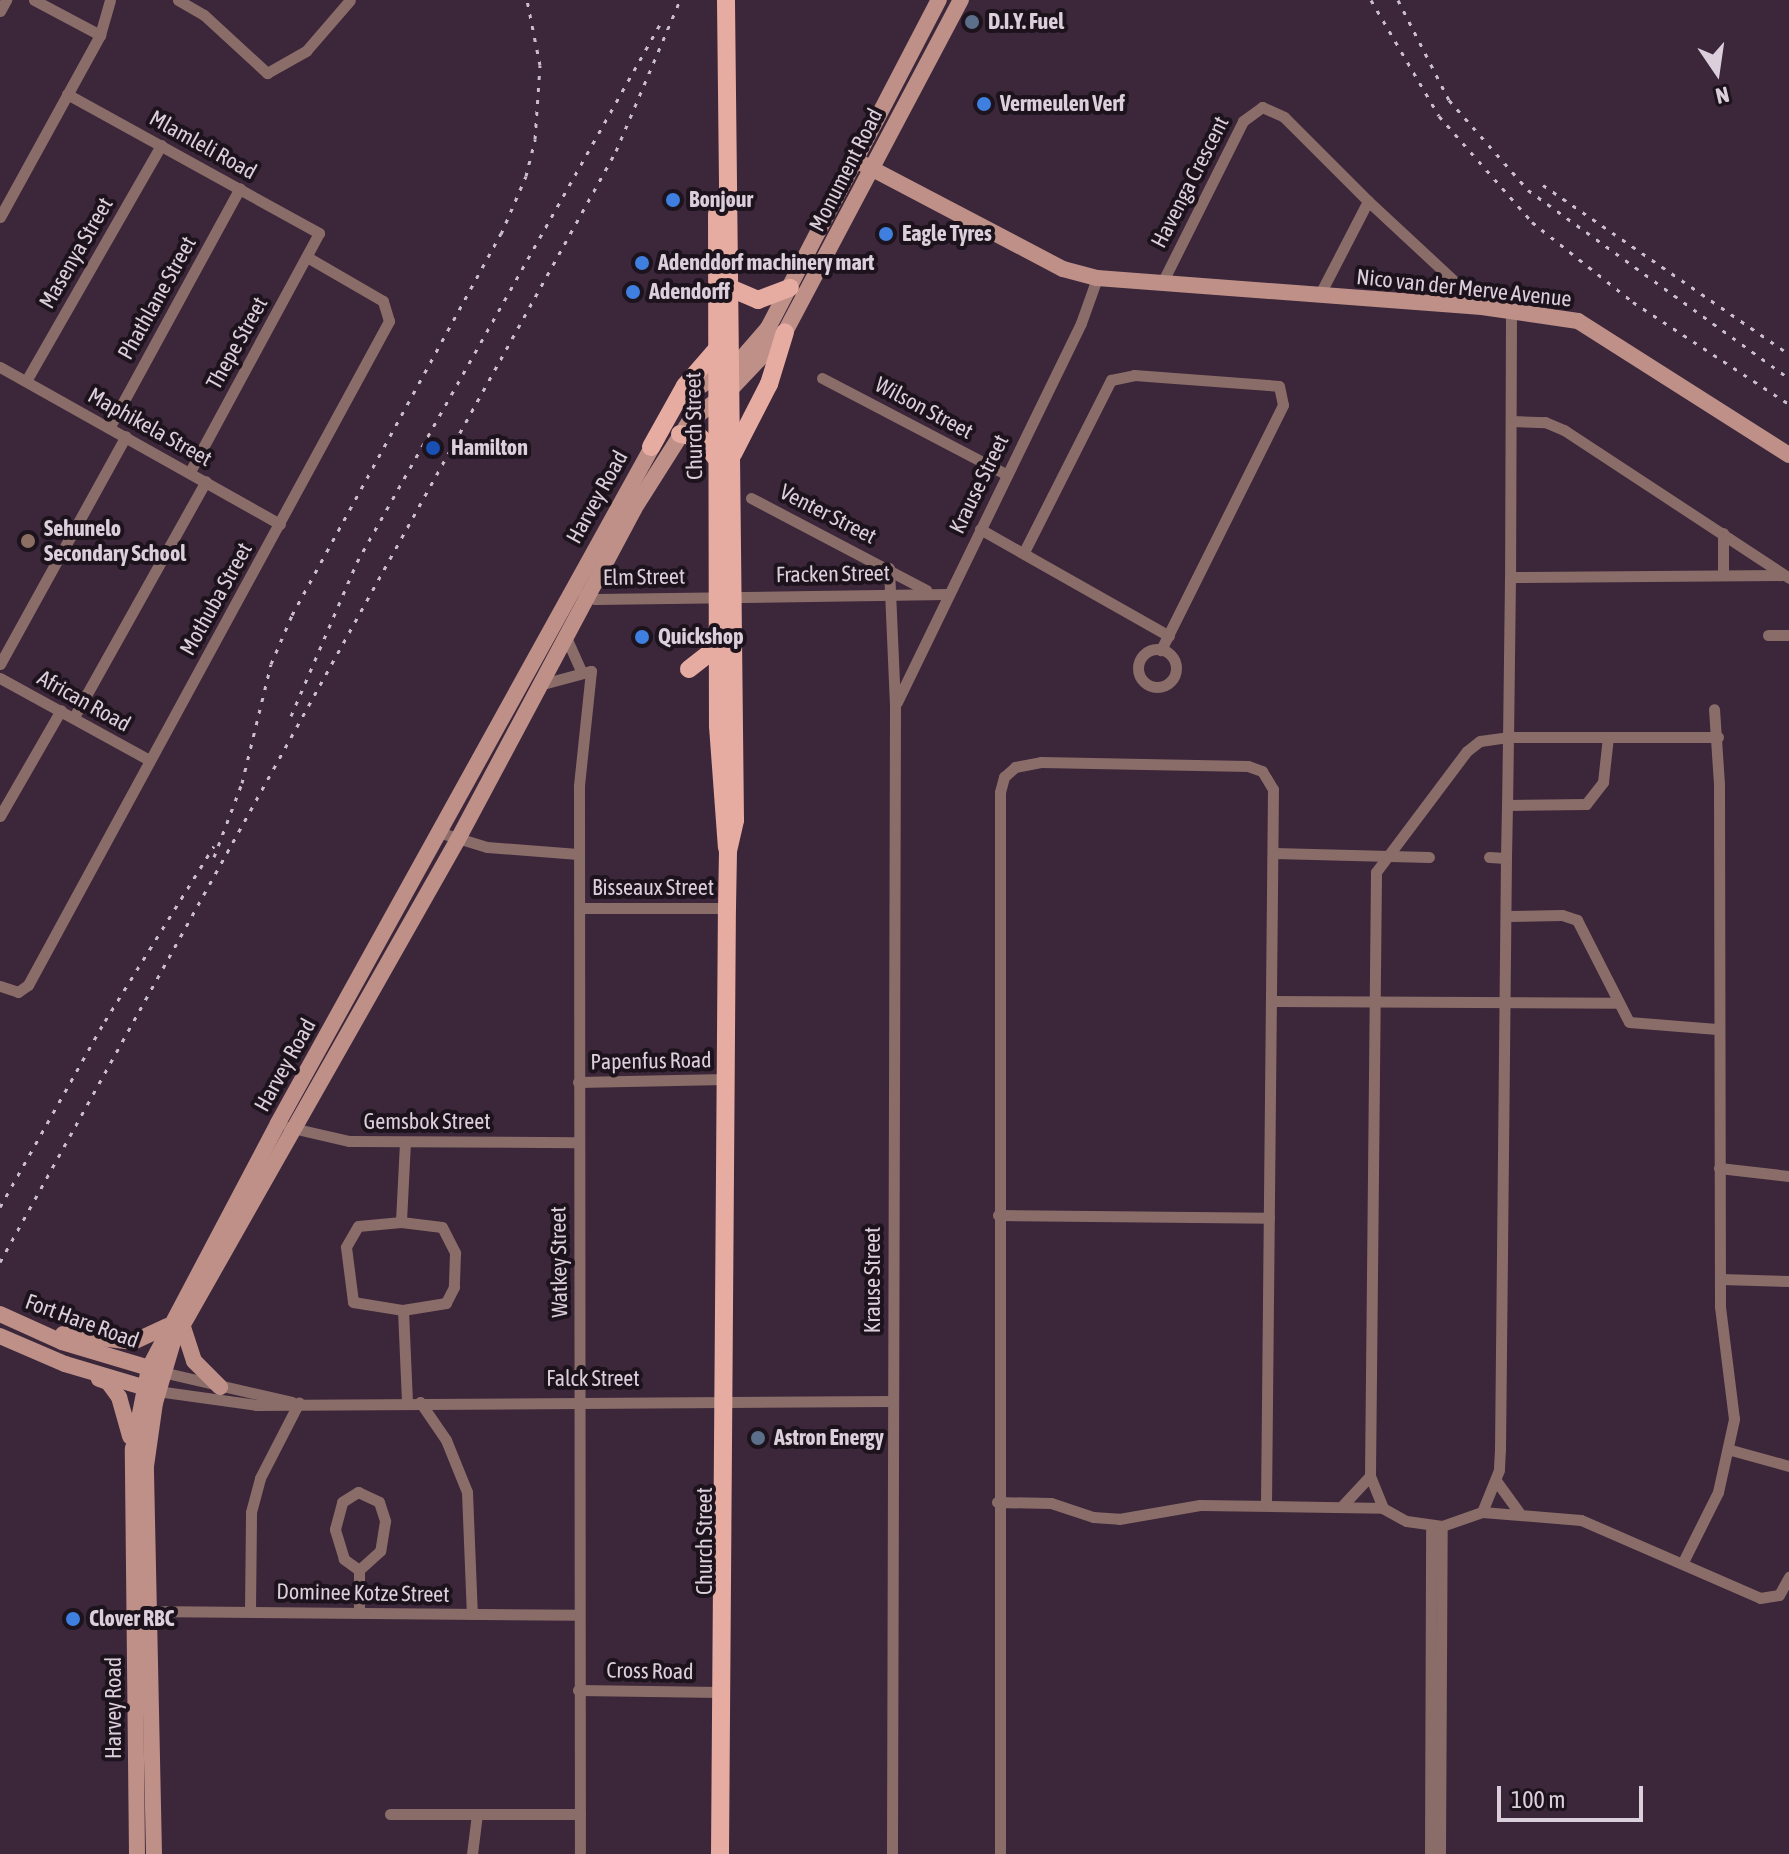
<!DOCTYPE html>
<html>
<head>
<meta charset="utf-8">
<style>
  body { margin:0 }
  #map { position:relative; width:1789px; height:1854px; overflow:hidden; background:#3b263a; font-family:"Asap Condensed",sans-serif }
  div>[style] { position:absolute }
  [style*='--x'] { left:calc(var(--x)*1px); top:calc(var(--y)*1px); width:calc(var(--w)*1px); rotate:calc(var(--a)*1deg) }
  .street>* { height:11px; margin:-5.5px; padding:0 5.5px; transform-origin:5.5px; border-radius:5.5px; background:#8a6d68 }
  .street>.ring { margin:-5.5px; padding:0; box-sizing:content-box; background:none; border:11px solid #8a6d68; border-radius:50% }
  .secondary>* { height:16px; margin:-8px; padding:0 8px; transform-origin:8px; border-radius:8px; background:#be9088 }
  .primary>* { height:18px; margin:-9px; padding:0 9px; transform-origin:9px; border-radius:9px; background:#e6aba1 }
  .rail>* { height:3px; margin-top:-1.5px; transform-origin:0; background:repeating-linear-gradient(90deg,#cbbecb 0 4px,transparent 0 12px) }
  .dots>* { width:22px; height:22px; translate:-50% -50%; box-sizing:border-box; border:4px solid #1c131c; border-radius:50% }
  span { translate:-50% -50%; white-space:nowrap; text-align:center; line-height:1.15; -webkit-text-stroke:8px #1c131c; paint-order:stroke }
  .poi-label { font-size:22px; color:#dccfdc; font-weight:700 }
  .left { translate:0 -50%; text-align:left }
  .street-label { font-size:22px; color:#dccfdc }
  .north { position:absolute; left:1677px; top:32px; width:80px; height:80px; -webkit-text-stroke:6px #1c131c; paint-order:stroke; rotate:167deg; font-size:22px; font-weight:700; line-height:32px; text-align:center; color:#dccfdc }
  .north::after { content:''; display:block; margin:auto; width:28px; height:36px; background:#dccfdc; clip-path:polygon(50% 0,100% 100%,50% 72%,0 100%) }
  .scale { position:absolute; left:1497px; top:1786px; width:146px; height:36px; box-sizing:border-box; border:4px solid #dccfdc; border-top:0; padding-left:10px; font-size:24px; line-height:28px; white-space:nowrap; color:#dccfdc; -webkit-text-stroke:6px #1c131c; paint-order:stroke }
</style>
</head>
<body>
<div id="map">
  <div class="street">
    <i style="--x:34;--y:0;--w:75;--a:27.9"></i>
    <i style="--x:178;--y:0;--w:30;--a:30"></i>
    <i style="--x:204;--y:15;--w:86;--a:42.6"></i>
    <i style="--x:267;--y:73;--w:45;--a:-29.4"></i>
    <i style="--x:306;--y:51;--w:67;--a:-49.2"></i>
    <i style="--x:0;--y:11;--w:13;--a:-61"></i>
    <i style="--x:67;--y:94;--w:288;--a:28.9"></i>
    <i style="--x:319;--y:233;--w:272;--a:118.4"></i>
    <i style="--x:1368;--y:201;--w:156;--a:42.9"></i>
    <i style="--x:0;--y:217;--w:208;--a:-61.2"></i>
    <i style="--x:100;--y:35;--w:36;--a:-74"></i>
    <i style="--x:1162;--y:283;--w:181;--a:-63.4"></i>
    <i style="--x:1243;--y:121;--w:24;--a:-36"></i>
    <i style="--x:1262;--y:107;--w:24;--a:24"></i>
    <i style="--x:1284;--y:117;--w:119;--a:45"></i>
    <i style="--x:1368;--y:201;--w:107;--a:117.3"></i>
    <i style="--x:1511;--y:310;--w:267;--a:90.2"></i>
    <i style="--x:1510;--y:577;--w:160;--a:90.7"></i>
    <i style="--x:1508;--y:737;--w:68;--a:90.8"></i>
    <i style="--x:1507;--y:805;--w:53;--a:91.1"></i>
    <i style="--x:1506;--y:858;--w:591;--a:90.58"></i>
    <i style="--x:1500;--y:1449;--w:21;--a:93"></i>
    <i style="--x:1499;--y:1470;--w:45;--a:112"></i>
    <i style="--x:1482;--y:1512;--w:42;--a:160.7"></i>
    <i style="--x:1442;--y:1526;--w:36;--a:-172"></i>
    <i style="--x:1406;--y:1521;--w:26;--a:-151"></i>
    <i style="--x:1383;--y:1508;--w:35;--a:-112"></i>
    <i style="--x:1370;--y:1476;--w:604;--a:-89.43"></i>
    <i style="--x:1376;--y:872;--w:151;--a:-53.1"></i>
    <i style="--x:1467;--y:751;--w:16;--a:-38"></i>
    <i style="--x:1480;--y:741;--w:28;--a:-8"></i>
    <i style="--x:1508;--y:737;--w:210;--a:0"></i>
    <i style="--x:0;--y:367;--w:321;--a:29.3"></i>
    <i style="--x:822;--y:378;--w:208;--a:27.6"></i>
    <i style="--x:26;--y:381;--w:272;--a:-60.2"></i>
    <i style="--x:1511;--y:421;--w:34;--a:2"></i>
    <i style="--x:1545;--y:422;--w:21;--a:23"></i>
    <i style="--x:1564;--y:430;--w:269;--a:33.3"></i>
    <i style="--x:109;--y:428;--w:273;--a:-61.4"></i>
    <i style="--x:751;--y:498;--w:198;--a:27.7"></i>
    <i style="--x:980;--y:529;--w:217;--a:29.5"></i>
    <i style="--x:1723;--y:533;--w:42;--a:90"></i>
    <i style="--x:1024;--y:552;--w:193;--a:-63.2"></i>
    <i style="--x:1111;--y:380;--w:24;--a:-12"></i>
    <i style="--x:1134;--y:375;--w:145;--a:4.3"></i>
    <i style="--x:1279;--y:386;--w:19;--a:78"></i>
    <i style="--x:1283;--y:405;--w:274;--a:116.5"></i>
    <i style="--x:889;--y:568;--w:138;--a:87.5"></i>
    <i style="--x:895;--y:706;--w:1148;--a:90.15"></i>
    <i style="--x:1510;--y:577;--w:273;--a:-0.4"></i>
    <i style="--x:583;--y:593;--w:13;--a:27"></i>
    <i style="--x:595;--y:599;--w:352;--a:-0.8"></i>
    <i style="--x:565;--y:635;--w:39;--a:66"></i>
    <i style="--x:1768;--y:635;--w:21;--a:0"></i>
    <i class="ring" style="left:1138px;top:649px;width:27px;height:27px"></i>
    <i style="--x:0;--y:664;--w:260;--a:-61.1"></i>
    <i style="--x:0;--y:678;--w:170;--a:28.8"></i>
    <i style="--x:539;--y:685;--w:54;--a:-15.1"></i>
    <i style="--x:591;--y:671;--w:116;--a:96"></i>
    <i style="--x:579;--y:786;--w:1068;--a:89.95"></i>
    <i style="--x:897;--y:702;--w:421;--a:-64.1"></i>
    <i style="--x:1081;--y:323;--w:48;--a:-70.4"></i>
    <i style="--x:74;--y:717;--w:270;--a:-60.8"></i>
    <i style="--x:1507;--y:805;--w:79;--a:-0.7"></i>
    <i style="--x:1586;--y:804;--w:28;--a:-52"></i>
    <i style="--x:1603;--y:782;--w:45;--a:-83.7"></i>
    <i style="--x:0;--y:816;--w:122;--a:-60.1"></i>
    <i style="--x:438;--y:832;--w:51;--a:17"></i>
    <i style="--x:487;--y:847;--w:91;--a:4.4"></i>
    <i style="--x:1274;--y:853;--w:155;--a:1.5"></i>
    <i style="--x:1489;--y:857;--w:17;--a:3"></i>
    <i style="--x:580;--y:908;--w:147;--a:0"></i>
    <i style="--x:1506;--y:916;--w:56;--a:-1"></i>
    <i style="--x:1562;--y:915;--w:16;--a:18"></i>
    <i style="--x:1577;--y:920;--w:114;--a:63"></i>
    <i style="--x:1629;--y:1022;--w:88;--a:4.5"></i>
    <i style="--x:0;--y:986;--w:19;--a:18"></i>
    <i style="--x:18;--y:992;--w:12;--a:-35"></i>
    <i style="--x:28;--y:985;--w:756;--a:-61.47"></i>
    <i style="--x:389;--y:321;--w:21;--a:-107"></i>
    <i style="--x:383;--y:301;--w:88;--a:-149.9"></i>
    <i style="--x:1272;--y:1001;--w:344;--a:0.3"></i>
    <i style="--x:578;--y:1082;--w:147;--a:-1.2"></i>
    <i style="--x:288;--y:1127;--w:63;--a:12.9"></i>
    <i style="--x:349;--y:1141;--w:229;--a:0.3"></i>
    <i style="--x:405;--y:1142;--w:80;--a:92.9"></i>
    <i style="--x:401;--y:1222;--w:41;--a:7"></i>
    <i style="--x:442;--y:1227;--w:29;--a:63"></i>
    <i style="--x:455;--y:1253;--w:34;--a:92"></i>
    <i style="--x:454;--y:1287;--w:18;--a:117"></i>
    <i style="--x:446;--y:1303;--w:44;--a:170.8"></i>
    <i style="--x:403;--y:1310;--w:92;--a:87.5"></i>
    <i style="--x:1719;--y:1168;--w:70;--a:6.5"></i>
    <i style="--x:998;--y:1215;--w:271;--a:0.6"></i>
    <i style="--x:401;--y:1222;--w:43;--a:174.7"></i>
    <i style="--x:358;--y:1226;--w:24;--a:120"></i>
    <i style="--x:346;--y:1247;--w:55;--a:82.7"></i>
    <i style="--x:353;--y:1302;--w:51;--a:9.1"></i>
    <i style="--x:1721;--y:1279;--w:68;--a:1.7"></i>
    <i style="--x:162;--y:1372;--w:133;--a:13"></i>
    <i style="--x:157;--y:1391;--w:100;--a:8"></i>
    <i style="--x:256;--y:1405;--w:637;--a:-0.36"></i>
    <i style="--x:420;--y:1402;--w:46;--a:55.6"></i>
    <i style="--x:446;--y:1440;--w:56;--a:68"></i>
    <i style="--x:467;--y:1492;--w:122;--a:87.7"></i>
    <i style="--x:1731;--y:1450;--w:60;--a:15.4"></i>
    <i style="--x:1497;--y:1482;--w:37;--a:54"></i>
    <i style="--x:358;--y:1492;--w:23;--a:25"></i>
    <i style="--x:379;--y:1502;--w:20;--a:72"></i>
    <i style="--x:385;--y:1521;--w:30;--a:99"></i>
    <i style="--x:380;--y:1551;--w:28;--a:138"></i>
    <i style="--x:359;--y:1570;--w:19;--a:-144"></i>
    <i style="--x:344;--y:1559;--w:31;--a:-107"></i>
    <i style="--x:335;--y:1529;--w:28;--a:-75"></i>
    <i style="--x:342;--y:1502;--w:19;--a:-32"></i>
    <i style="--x:997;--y:1502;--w:54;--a:1.1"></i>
    <i style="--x:1051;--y:1503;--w:44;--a:18.4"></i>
    <i style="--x:1093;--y:1517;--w:26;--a:4"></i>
    <i style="--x:1119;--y:1519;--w:82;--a:-9.8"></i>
    <i style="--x:1200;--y:1505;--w:183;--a:0.9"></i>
    <i style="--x:1342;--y:1506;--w:41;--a:-47"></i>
    <i style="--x:1482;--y:1512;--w:99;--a:4.6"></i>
    <i style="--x:1581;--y:1520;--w:195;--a:23.5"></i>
    <i style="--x:1760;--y:1598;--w:19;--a:-9"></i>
    <i style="--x:1779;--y:1595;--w:21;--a:-61"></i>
    <i style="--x:1683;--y:1562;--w:78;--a:-63.4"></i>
    <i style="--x:1718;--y:1492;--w:75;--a:-77.6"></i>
    <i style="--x:1734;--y:1419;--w:114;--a:-97.1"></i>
    <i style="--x:1720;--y:1306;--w:522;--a:-90.11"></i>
    <i style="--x:1719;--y:784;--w:75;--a:-93.8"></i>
    <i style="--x:359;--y:1570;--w:42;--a:90"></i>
    <i style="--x:143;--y:1611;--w:435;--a:0.5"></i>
    <i style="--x:250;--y:1611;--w:99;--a:-89.4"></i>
    <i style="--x:251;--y:1512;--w:35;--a:-75"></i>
    <i style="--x:260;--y:1478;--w:85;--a:-62.8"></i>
    <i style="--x:578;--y:1690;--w:142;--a:0.8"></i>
    <i style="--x:390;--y:1814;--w:190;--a:0"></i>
    <i style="--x:472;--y:1854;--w:40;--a:-82.9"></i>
    <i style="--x:1000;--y:1854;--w:1062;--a:-90"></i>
    <i style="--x:1000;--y:792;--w:16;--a:-75"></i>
    <i style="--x:1004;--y:777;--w:15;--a:-42"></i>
    <i style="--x:1015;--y:767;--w:26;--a:-11"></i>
    <i style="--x:1041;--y:762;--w:207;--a:1.1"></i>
    <i style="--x:1248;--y:766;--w:15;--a:20"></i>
    <i style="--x:1262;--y:771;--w:21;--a:59"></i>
    <i style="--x:1273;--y:789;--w:716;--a:90.56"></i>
    <i style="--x:1430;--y:1854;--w:328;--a:-89.8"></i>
    <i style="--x:1440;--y:1854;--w:328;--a:-89.7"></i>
  </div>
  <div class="secondary">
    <i style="--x:863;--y:164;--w:226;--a:27.7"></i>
    <i style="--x:1063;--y:269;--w:35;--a:15"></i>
    <i style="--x:1097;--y:278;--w:386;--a:4.3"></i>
    <i style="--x:1482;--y:307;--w:97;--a:8.3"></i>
    <i style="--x:1578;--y:321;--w:250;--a:32.4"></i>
    <i style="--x:686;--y:396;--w:68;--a:-34.2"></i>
    <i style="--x:742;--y:358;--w:40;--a:-49"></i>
    <i style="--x:768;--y:328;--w:370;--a:-62.5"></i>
    <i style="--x:0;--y:1314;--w:68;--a:24.3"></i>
    <i style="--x:62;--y:1342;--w:98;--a:16.6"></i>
    <i style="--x:182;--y:1324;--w:39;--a:72"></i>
    <i style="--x:194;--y:1361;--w:37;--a:45"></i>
    <i style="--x:63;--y:1334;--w:70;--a:6.5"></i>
    <i style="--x:133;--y:1342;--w:38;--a:-25"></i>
    <i style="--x:0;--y:1336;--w:71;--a:23.3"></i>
    <i style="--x:65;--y:1364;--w:92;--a:16.5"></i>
    <i style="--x:99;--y:1379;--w:9;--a:18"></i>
    <i style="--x:108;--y:1382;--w:19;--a:54"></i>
    <i style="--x:119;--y:1397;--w:41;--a:74.2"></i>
    <i style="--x:137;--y:1854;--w:405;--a:-90.6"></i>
    <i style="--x:133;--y:1449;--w:83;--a:-78.8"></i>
    <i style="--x:149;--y:1368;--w:277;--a:-62.2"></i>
    <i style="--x:278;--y:1123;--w:783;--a:-61.04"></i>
    <i style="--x:154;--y:1854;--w:388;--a:-91.2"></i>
    <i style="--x:146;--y:1466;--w:64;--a:-81.9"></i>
    <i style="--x:155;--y:1403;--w:64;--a:-73.6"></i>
    <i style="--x:173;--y:1342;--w:576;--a:-60.45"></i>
    <i style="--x:457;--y:841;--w:376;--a:-61.9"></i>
    <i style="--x:634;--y:509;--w:103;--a:-57.7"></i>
    <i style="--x:689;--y:422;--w:52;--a:-38"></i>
    <i style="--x:730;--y:390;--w:80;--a:-46.5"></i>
    <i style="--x:785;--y:332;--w:376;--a:-62.1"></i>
  </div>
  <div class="primary">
    <i style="--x:717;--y:214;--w:512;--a:89.89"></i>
    <i style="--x:718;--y:726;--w:122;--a:85.8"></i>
    <i style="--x:730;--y:288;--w:30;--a:23"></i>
    <i style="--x:758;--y:300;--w:34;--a:-21"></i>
    <i style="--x:680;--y:434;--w:21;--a:11"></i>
    <i style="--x:701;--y:438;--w:30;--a:53"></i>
    <i style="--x:651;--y:447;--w:70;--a:-60.9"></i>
    <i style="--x:685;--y:386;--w:49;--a:-49.1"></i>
    <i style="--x:733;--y:454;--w:79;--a:-62.8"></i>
    <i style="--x:769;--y:384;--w:54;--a:-72.9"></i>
    <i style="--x:689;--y:669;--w:39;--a:-38"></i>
    <i style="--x:720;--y:1854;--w:946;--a:-89.58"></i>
    <i style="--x:727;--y:908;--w:57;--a:-89"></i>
    <i style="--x:728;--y:851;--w:32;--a:-77"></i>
    <i style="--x:735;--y:820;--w:820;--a:-90.63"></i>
  </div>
  <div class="rail">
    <i style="--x:1371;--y:0;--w:134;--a:59.6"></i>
    <i style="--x:1439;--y:116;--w:141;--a:48.7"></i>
    <i style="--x:1532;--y:222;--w:129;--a:38.4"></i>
    <i style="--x:1633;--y:302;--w:186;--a:33.2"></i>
    <i style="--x:1398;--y:0;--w:112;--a:63"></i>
    <i style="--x:1449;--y:100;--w:120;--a:48.7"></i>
    <i style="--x:1528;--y:190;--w:322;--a:35.8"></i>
    <i style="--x:1543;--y:185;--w:298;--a:34.5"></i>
    <i style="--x:291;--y:716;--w:168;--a:-66.8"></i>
    <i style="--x:357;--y:562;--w:623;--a:-60.6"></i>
    <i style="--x:214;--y:857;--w:79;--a:-69.3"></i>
    <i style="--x:242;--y:783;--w:122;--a:-76.3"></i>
    <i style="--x:271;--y:664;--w:53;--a:-66.8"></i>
    <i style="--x:292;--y:615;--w:435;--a:-61.3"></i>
    <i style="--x:501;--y:234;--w:63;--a:-66.7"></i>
    <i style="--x:526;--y:176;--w:38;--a:-76"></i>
    <i style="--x:535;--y:139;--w:74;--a:-86.1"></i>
    <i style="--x:540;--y:65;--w:66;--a:-101.3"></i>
    <i style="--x:0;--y:1207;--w:214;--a:-60.6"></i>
    <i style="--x:105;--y:1021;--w:206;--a:-58.1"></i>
    <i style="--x:0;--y:1262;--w:1270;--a:-60.99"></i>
    <i style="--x:616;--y:151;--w:164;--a:-67"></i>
  </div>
  <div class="dots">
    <i style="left:972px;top:22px;background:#5c6f8a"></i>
    <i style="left:984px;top:104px;background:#3f7fe0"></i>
    <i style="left:673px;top:200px;background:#3f7fe0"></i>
    <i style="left:886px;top:234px;background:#3f7fe0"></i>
    <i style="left:642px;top:263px;background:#3f7fe0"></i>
    <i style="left:633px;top:292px;background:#3f7fe0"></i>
    <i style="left:433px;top:448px;background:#1a4fb4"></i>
    <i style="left:28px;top:541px;background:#8d6e63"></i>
    <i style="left:642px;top:637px;background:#3f7fe0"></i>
    <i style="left:758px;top:1438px;background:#5c6f8a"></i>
    <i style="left:73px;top:1619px;background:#3f7fe0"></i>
  </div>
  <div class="poi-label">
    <span class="left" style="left:988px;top:22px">D.I.Y. Fuel</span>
    <span class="left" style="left:1000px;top:104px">Vermeulen Verf</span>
    <span class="left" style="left:689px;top:200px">Bonjour</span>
    <span class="left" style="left:902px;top:234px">Eagle Tyres</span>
    <span class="left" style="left:658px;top:263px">Adenddorf machinery mart</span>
    <span class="left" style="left:649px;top:292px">Adendorff</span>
    <span class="left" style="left:451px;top:448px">Hamilton</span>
    <span class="left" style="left:44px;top:541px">Sehunelo<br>Secondary School</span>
    <span class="left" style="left:658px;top:637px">Quickshop</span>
    <span class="left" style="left:774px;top:1438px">Astron Energy</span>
    <span class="left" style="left:89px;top:1619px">Clover RBC</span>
  </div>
  <div class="street-label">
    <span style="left:203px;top:145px;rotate:29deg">Mlamleli Road</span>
    <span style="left:846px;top:170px;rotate:-63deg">Monument Road</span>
    <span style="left:1190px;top:182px;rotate:-63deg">Havenga Crescent</span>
    <span style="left:76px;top:253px;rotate:-60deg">Masenya Street</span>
    <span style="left:1464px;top:288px;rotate:6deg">Nico van der Merve Avenue</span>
    <span style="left:157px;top:298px;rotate:-61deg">Phathlane Street</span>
    <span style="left:237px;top:343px;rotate:-61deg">Thepe Street</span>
    <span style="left:924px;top:408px;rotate:28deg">Wilson Street</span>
    <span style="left:694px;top:426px;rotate:-91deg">Church Street</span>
    <span style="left:150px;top:427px;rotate:29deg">Maphikela Street</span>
    <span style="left:979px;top:484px;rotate:-64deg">Krause Street</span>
    <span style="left:597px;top:497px;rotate:-61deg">Harvey Road</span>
    <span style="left:828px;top:514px;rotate:27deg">Venter Street</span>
    <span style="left:833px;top:574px;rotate:-1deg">Fracken Street</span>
    <span style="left:644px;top:577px;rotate:-1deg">Elm Street</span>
    <span style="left:216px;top:599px;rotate:-61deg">Mothuba Street</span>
    <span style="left:84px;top:701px;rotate:29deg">African Road</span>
    <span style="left:653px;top:888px">Bisseaux Street</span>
    <span style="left:651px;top:1061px;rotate:-1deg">Papenfus Road</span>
    <span style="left:285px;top:1065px;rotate:-61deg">Harvey Road</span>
    <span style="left:427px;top:1122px">Gemsbok Street</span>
    <span style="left:559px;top:1262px;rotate:-91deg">Watkey Street</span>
    <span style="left:873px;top:1280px;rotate:-90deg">Krause Street</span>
    <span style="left:82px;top:1321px;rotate:20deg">Fort Hare Road</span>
    <span style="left:593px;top:1379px">Falck Street</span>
    <span style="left:705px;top:1541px;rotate:-90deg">Church Street</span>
    <span style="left:363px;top:1593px;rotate:1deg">Dominee Kotze Street</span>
    <span style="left:650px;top:1671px;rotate:1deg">Cross Road</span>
    <span style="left:114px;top:1708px;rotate:-90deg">Harvey Road</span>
  </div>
  <div class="north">N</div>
  <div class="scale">100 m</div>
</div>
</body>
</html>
